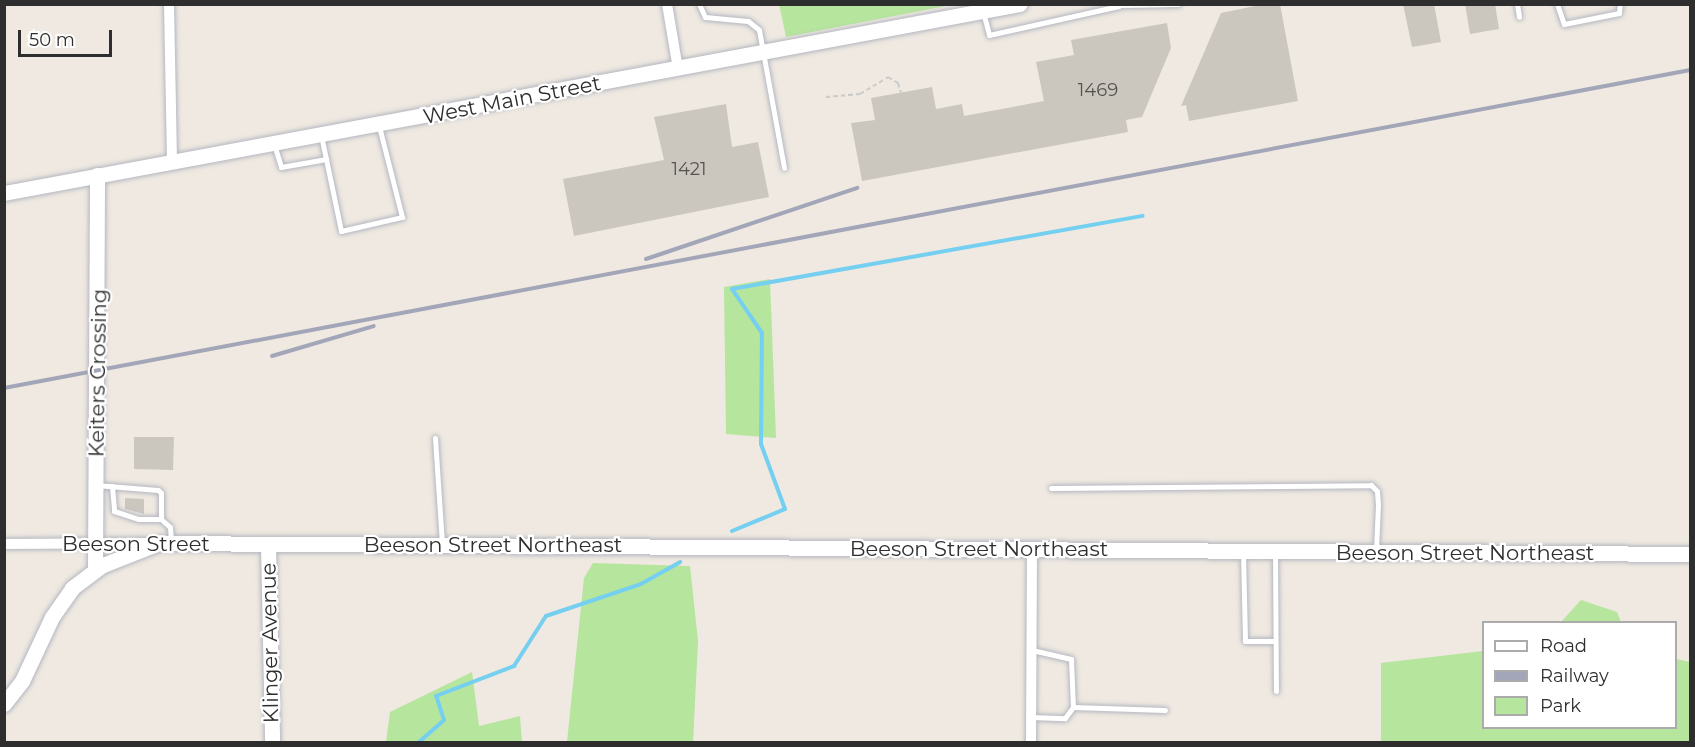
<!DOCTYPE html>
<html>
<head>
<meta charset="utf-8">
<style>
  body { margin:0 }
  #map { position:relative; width:1695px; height:747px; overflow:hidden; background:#efe9e1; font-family:Montserrat,sans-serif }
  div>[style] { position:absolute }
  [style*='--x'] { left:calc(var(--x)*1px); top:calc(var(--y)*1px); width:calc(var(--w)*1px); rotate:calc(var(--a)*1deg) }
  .green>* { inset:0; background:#b6e59e }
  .stream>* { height:4px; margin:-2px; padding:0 2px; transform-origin:2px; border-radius:2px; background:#75cff0 }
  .building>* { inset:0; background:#cbc7bf }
  .path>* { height:2px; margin-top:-1px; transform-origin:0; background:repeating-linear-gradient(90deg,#c9c9c9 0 4.5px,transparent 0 7.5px) }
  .roads { filter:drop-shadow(0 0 2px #b4b7c1) drop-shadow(0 0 2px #b4b7c1) }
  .lane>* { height:5px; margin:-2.5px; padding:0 2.5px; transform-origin:2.5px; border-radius:2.5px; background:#fff }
  .street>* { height:10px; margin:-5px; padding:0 5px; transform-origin:5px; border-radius:5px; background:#fff }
  .secondary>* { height:15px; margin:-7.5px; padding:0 7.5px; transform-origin:7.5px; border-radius:7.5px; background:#fff }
  .rail>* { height:4px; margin:-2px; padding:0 2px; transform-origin:2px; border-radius:2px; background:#a3a6b8 }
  span { translate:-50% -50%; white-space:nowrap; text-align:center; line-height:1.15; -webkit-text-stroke:4.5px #fff; paint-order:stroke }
  .number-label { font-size:18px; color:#555452 }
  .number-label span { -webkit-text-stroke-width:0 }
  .street-label { font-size:21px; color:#2e2e2e }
  .frame { position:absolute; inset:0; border:6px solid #2e2e2e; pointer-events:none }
  .legend { position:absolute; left:1482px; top:621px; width:195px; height:108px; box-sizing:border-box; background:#fff; border:2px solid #ababab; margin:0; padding:8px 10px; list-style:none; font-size:18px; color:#2e2e2e }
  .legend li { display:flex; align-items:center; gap:12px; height:30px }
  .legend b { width:30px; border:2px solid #ababab }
  .scale { position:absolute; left:18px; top:30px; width:94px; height:27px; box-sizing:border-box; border:3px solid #2e2e2e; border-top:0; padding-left:8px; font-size:18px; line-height:21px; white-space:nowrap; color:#2e2e2e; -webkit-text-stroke:4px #fff; paint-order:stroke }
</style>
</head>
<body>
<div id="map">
  <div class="green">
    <i style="clip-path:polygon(779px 4px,951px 4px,951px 5px,786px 37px)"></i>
    <i style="clip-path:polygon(770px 279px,776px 438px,726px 434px,724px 287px)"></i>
    <i style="clip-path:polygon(593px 563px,690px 566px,698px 641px,693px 742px,567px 742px,584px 578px)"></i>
    <i style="clip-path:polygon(1581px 600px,1617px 612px,1621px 622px,1561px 622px)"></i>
    <i style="clip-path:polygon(1483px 651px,1484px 728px,1676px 728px,1676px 659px,1690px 662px,1690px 742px,1381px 742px,1381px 663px)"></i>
    <i style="clip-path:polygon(472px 672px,479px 726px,520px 716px,522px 742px,386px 742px,390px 712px)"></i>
  </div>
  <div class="stream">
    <i style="--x:732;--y:531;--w:57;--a:-22.5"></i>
    <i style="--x:785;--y:509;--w:69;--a:-110.3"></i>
    <i style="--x:761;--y:444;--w:111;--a:-89.5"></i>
    <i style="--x:762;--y:333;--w:53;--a:-124.3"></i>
    <i style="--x:732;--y:289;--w:417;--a:-10.1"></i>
    <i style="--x:419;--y:742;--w:33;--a:-41"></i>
    <i style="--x:444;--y:720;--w:25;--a:-108"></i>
    <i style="--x:436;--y:696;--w:84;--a:-21"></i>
    <i style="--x:514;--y:666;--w:59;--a:-57.4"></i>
    <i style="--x:546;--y:616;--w:100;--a:-18.6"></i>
    <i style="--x:641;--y:584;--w:45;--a:-29.4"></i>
  </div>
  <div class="building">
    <i style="clip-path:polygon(1265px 4px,1280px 4px,1298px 101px,1189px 121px,1186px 105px,1181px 106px,1221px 13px)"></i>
    <i style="clip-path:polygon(1403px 4px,1434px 4px,1441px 42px,1412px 47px)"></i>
    <i style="clip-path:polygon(1465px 4px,1495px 4px,1499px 29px,1470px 34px)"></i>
    <i style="clip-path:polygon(1167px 23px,1171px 48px,1142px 117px,1126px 120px,1128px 132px,862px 181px,851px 123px,875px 120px,871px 98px,932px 87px,936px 109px,962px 104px,964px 116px,1044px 101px,1036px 62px,1074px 55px,1071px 40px)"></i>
    <i style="clip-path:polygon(726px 104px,732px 147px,758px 142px,769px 197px,574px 236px,563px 179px,664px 160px,654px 117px)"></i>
    <i style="clip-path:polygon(134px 437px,174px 437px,173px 470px,134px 469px)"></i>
    <i style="clip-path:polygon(125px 498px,144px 499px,144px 514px,125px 509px)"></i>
  </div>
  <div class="path">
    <i style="--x:826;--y:97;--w:34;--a:-5"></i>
    <i style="--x:860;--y:94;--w:33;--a:-31"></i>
    <i style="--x:888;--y:77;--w:12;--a:31"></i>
    <i style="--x:898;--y:83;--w:10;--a:73"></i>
  </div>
  <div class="roads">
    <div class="lane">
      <i style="--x:699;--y:4;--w:14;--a:65"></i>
      <i style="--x:705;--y:17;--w:43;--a:5.3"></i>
      <i style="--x:748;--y:21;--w:14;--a:39"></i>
      <i style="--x:759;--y:30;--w:140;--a:79.7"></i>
      <i style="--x:1517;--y:4;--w:13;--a:81"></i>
      <i style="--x:1557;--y:4;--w:21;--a:71"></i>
      <i style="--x:1564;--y:24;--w:56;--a:-11.3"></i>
      <i style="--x:1619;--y:13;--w:9;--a:-84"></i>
      <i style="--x:1118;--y:5;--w:60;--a:-1"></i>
      <i style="--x:983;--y:12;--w:24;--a:75"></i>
      <i style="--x:989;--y:35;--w:133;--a:-12.6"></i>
      <i style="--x:321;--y:135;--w:98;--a:78.2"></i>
      <i style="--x:341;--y:231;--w:63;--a:-12.9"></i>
      <i style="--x:402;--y:217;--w:94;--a:-104.2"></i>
      <i style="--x:274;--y:144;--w:24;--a:73"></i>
      <i style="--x:281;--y:167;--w:46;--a:-10.1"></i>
      <i style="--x:435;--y:438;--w:105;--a:86.2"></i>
      <i style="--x:96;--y:485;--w:62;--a:4.6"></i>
      <i style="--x:158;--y:490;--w:4;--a:45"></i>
      <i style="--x:161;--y:493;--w:26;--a:90"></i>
      <i style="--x:161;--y:519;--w:12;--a:42"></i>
      <i style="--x:170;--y:527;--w:14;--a:86"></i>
      <i style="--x:112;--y:486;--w:25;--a:85"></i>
      <i style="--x:114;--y:511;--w:26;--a:18"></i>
      <i style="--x:139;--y:519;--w:22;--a:0"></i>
      <i style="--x:1051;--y:488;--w:320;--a:-0.5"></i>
      <i style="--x:1371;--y:485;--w:8;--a:45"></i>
      <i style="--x:1377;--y:491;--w:13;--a:86"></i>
      <i style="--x:1378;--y:504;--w:46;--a:92.5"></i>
      <i style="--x:1243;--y:552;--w:89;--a:88.7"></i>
      <i style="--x:1245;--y:641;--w:30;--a:0"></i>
      <i style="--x:1275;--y:553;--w:138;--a:89.6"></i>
      <i style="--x:1073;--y:707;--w:92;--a:1.9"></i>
      <i style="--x:1031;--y:717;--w:34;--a:2"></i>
      <i style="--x:1065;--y:718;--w:14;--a:-54"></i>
      <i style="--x:1073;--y:707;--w:48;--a:-92.4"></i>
      <i style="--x:1071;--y:659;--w:40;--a:-167"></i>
    </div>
    <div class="street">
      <i style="--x:169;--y:4;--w:157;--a:88.9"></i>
      <i style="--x:667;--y:4;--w:66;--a:80.4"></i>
      <i style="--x:4;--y:544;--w:147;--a:-0.4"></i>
      <i style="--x:1031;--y:742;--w:193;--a:-89.7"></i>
    </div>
    <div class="secondary">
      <i style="--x:4;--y:193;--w:1033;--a:-10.54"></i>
      <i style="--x:268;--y:544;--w:198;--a:88.8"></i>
      <i style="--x:95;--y:570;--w:395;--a:-89.7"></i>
      <i style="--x:4;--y:704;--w:29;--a:-52"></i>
      <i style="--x:22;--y:681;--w:71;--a:-64.9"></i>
      <i style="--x:52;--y:617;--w:35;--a:-55"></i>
      <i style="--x:72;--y:588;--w:39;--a:-37"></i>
      <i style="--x:103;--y:565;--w:60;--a:-21.4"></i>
      <i style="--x:159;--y:543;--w:1531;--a:0.41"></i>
    </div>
  </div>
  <div class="rail">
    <i style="--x:646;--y:259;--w:223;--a:-18.6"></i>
    <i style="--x:272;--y:356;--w:106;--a:-16.4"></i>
    <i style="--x:4;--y:388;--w:1716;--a:-10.68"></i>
  </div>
  <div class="number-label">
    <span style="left:1098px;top:90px">1469</span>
    <span style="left:689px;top:169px">1421</span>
  </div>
  <div class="street-label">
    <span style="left:512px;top:100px;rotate:-11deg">West Main Street</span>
    <span style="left:98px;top:373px;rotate:-89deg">Keiters Crossing</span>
    <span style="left:136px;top:544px">Beeson Street</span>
    <span style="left:493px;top:545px">Beeson Street Northeast</span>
    <span style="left:979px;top:549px">Beeson Street Northeast</span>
    <span style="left:1465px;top:553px">Beeson Street Northeast</span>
    <span style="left:270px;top:643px;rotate:-91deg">Klinger Avenue</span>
  </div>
  <div class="frame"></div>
  <ul class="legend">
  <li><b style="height:8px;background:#fff"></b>Road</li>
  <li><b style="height:8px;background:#a3a6b8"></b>Railway</li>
  <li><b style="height:16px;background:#b6e59e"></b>Park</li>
  </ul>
  <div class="scale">50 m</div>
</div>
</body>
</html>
